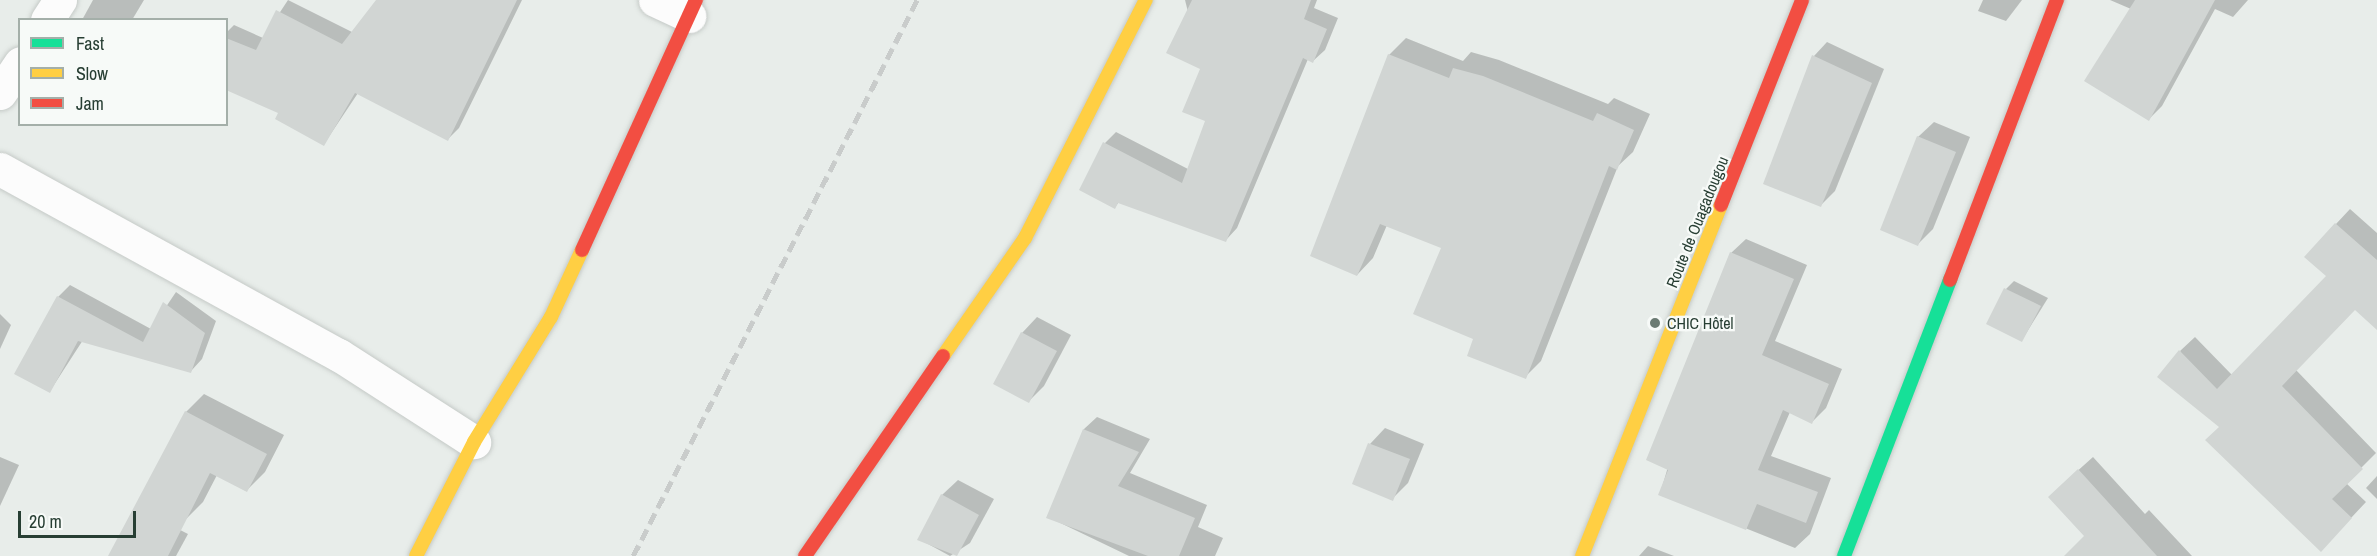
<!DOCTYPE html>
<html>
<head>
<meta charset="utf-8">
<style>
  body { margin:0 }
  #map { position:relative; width:2377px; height:556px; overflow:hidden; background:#e8edea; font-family:"Archivo Narrow",sans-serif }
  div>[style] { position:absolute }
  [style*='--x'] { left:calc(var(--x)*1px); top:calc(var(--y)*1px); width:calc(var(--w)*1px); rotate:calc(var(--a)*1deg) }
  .shadow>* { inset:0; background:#0003 }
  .building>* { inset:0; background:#d1d5d3 }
  .roads { filter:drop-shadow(0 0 2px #c5cac7) drop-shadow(0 0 2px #c5cac7) }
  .street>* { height:33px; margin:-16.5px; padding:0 16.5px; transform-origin:16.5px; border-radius:16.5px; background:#fcfcfc }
  .fast>* { height:14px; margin:-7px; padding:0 7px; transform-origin:7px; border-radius:7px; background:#16e098 }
  .slow>* { height:14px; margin:-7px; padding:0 7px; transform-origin:7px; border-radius:7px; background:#ffcf43 }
  .jam>* { height:14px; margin:-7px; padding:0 7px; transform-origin:7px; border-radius:7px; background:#f24e42 }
  .rail>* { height:4.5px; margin-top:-2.25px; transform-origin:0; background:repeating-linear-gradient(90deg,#c9cccb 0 12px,transparent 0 18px) }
  .dots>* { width:16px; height:16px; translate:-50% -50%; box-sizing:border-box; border:3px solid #f7faf8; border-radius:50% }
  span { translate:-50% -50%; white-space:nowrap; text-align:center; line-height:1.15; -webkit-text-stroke:4.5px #f7faf8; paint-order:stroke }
  .street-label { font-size:16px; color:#273e33 }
  .poi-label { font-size:16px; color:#273e33 }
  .left { translate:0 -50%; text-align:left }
  .legend { position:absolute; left:18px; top:18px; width:210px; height:108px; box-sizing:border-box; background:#f7faf8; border:2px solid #a4afa9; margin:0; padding:8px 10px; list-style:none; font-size:18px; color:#273e33 }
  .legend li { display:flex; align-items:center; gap:12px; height:30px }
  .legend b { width:30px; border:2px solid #a4afa9 }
  .scale { position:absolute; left:18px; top:511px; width:118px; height:27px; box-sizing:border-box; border:3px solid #273e33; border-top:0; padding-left:8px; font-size:18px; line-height:21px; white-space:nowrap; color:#273e33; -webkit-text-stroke:4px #f7faf8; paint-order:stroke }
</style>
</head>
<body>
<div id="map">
  <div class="shadow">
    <i style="clip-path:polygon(93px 0,144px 0,132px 20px,82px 20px)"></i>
    <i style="clip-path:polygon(288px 0,352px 32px,378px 0,522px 0,459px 128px,448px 139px,358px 93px,324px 144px,280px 112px,226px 88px,226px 33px,234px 25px,263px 38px)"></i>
    <i style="clip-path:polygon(1185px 0,1317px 0,1314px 8px,1338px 18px,1325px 50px,1313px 61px,1308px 59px,1237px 228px,1226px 240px,1119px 202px,1115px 207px,1105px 143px,1116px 132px,1188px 169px,1207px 120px,1202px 68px)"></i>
    <i style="clip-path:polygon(1983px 0,2022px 0,2006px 21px,1978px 11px)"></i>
    <i style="clip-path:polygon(2110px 0,2248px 0,2233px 17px,2215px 9px,2162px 106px,2149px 119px,2131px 9px)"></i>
    <i style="clip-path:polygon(1406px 38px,1463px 61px,1471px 52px,1499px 60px,1608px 104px,1614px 98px,1650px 114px,1633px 152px,1618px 166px,1541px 361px,1525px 377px,1475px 339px,1443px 247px,1387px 225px,1373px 258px,1357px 275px,1312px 255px,1389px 55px)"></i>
    <i style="clip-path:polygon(1827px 42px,1884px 69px,1835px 191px,1821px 205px,1814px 56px)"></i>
    <i style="clip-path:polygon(1934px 122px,1970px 137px,1933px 229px,1918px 244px,1918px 137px)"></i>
    <i style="clip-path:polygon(2350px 209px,2377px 233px,2377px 328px,2356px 308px,2296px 370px,2376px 453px,2346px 483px,2366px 502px,2335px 535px,2221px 427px,2180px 351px,2195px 337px,2232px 375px,2328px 276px,2336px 224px)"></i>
    <i style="clip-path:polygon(1746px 239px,1807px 265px,1775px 341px,1842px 369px,1826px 408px,1812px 422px,1790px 412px,1771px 456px,1831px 478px,1810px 534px,1795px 548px,1660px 494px,1731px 253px)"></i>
    <i style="clip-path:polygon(2014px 281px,2048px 298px,2022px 340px,2006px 289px)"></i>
    <i style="clip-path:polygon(70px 285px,151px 329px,176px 292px,216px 321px,202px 359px,191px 371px,83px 340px,50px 391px,58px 297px)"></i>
    <i style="clip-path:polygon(0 314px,11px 325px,0 349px)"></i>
    <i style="clip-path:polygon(1037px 317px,1071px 335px,1044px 386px,1029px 401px,1022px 333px)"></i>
    <i style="clip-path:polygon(204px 394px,284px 435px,265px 472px,246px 491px,217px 475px,203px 502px,184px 521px,186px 412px)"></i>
    <i style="clip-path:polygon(1097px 417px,1150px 439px,1130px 473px,1207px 505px,1198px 527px,1223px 538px,1215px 556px,1129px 556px,1048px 517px,1084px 429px)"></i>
    <i style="clip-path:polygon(1385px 428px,1424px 444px,1408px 483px,1392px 499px,1354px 484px,1370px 444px)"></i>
    <i style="clip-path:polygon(0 457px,19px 465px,0 506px)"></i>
    <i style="clip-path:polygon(2093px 457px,2145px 514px,2149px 510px,2192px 556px,2066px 556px,2086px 536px,2064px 483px)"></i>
    <i style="clip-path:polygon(2377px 476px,2377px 499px,2366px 488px)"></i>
    <i style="clip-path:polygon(958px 480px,994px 499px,970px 543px,950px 556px,919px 539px,942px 495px)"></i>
    <i style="clip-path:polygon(143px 511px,188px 534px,176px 556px,110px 556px)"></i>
    <i style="clip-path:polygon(1648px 546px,1674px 556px,1639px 556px)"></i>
  </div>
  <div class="building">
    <i style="clip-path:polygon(376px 0,517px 0,448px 141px,355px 93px,324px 146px,275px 119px,278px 113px,226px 90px,226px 38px,256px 50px,276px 10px,342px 44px)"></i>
    <i style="clip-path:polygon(1192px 0,1311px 0,1304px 19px,1327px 29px,1313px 63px,1303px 58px,1226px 242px,1118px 203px,1115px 209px,1079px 190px,1103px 142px,1182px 183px,1205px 121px,1182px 112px,1200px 69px,1166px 53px)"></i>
    <i style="clip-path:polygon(2135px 0,2215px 0,2149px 121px,2084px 81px)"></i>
    <i style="clip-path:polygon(1388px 54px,1449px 78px,1453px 68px,1483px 76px,1593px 121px,1597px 113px,1634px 130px,1617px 170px,1609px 166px,1526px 379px,1467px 356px,1473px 339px,1413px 314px,1441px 248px,1380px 224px,1357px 276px,1310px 256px)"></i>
    <i style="clip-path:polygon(1812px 55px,1872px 83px,1821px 207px,1763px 184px)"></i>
    <i style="clip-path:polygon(1917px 136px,1956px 152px,1918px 246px,1880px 230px)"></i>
    <i style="clip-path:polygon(2335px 223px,2377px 260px,2377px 330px,2355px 310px,2282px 386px,2363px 469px,2332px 499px,2352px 518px,2321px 552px,2205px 440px,2219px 427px,2157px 377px,2179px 350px,2217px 389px,2326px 276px,2304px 257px)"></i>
    <i style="clip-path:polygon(1730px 252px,1794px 279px,1762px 355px,1829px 384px,1812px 424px,1783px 410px,1758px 470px,1818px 492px,1806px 523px,1757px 504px,1746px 530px,1658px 495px,1668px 470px,1646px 460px)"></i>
    <i style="clip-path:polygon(2004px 288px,2041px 306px,2022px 342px,1986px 324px)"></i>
    <i style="clip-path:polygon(57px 296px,143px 342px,163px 302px,205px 333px,191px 373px,78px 341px,50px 393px,14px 374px)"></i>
    <i style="clip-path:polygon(1021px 332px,1057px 351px,1029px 403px,993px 384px)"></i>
    <i style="clip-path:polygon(185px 411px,267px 454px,247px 492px,210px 473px,168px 556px,108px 556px)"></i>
    <i style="clip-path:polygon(1083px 429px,1139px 452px,1118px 486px,1195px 518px,1179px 556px,1148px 556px,1046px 518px)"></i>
    <i style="clip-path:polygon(1368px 443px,1410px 459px,1393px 501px,1352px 484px)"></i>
    <i style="clip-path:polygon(2078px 469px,2157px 556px,2064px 556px,2084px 536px,2048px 497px)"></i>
    <i style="clip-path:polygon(941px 494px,979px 515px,957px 556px,917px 540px)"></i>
  </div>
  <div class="roads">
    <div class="street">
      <i style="--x:655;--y:0;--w:38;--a:25"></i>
      <i style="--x:47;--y:20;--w:24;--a:-57"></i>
      <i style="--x:0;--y:93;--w:36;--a:-56"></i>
      <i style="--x:0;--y:169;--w:387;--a:28.8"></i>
      <i style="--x:339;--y:355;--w:161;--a:32.8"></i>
    </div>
    <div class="fast">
      <i style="--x:1844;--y:556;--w:296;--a:-69"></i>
    </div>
    <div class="slow">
      <i style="--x:943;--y:356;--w:144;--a:-55.2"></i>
      <i style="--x:1025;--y:238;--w:267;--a:-63.1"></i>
      <i style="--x:416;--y:556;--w:128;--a:-63"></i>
      <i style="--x:474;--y:442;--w:147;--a:-58.4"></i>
      <i style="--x:551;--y:317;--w:74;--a:-65.2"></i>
      <i style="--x:1582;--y:556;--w:378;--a:-68.4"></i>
    </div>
    <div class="jam">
      <i style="--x:1721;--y:205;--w:220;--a:-68.4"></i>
      <i style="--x:582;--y:250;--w:275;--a:-65.5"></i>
      <i style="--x:1950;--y:280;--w:300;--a:-69.1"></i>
      <i style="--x:805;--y:556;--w:243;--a:-55.4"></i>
    </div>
  </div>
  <div class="rail">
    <i style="--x:633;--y:556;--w:624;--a:-62.94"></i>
  </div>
  <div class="dots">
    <i style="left:1655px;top:323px;background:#6b7b73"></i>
  </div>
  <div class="street-label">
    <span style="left:1697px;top:222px;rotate:-68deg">Route de Ouagadougou</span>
  </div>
  <div class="poi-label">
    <span class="left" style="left:1667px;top:323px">CHIC Hôtel</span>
  </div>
  <ul class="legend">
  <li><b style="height:8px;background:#16e098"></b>Fast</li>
  <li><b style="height:8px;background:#ffcf43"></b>Slow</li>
  <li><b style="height:8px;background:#f24e42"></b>Jam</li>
  </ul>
  <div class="scale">20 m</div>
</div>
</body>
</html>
